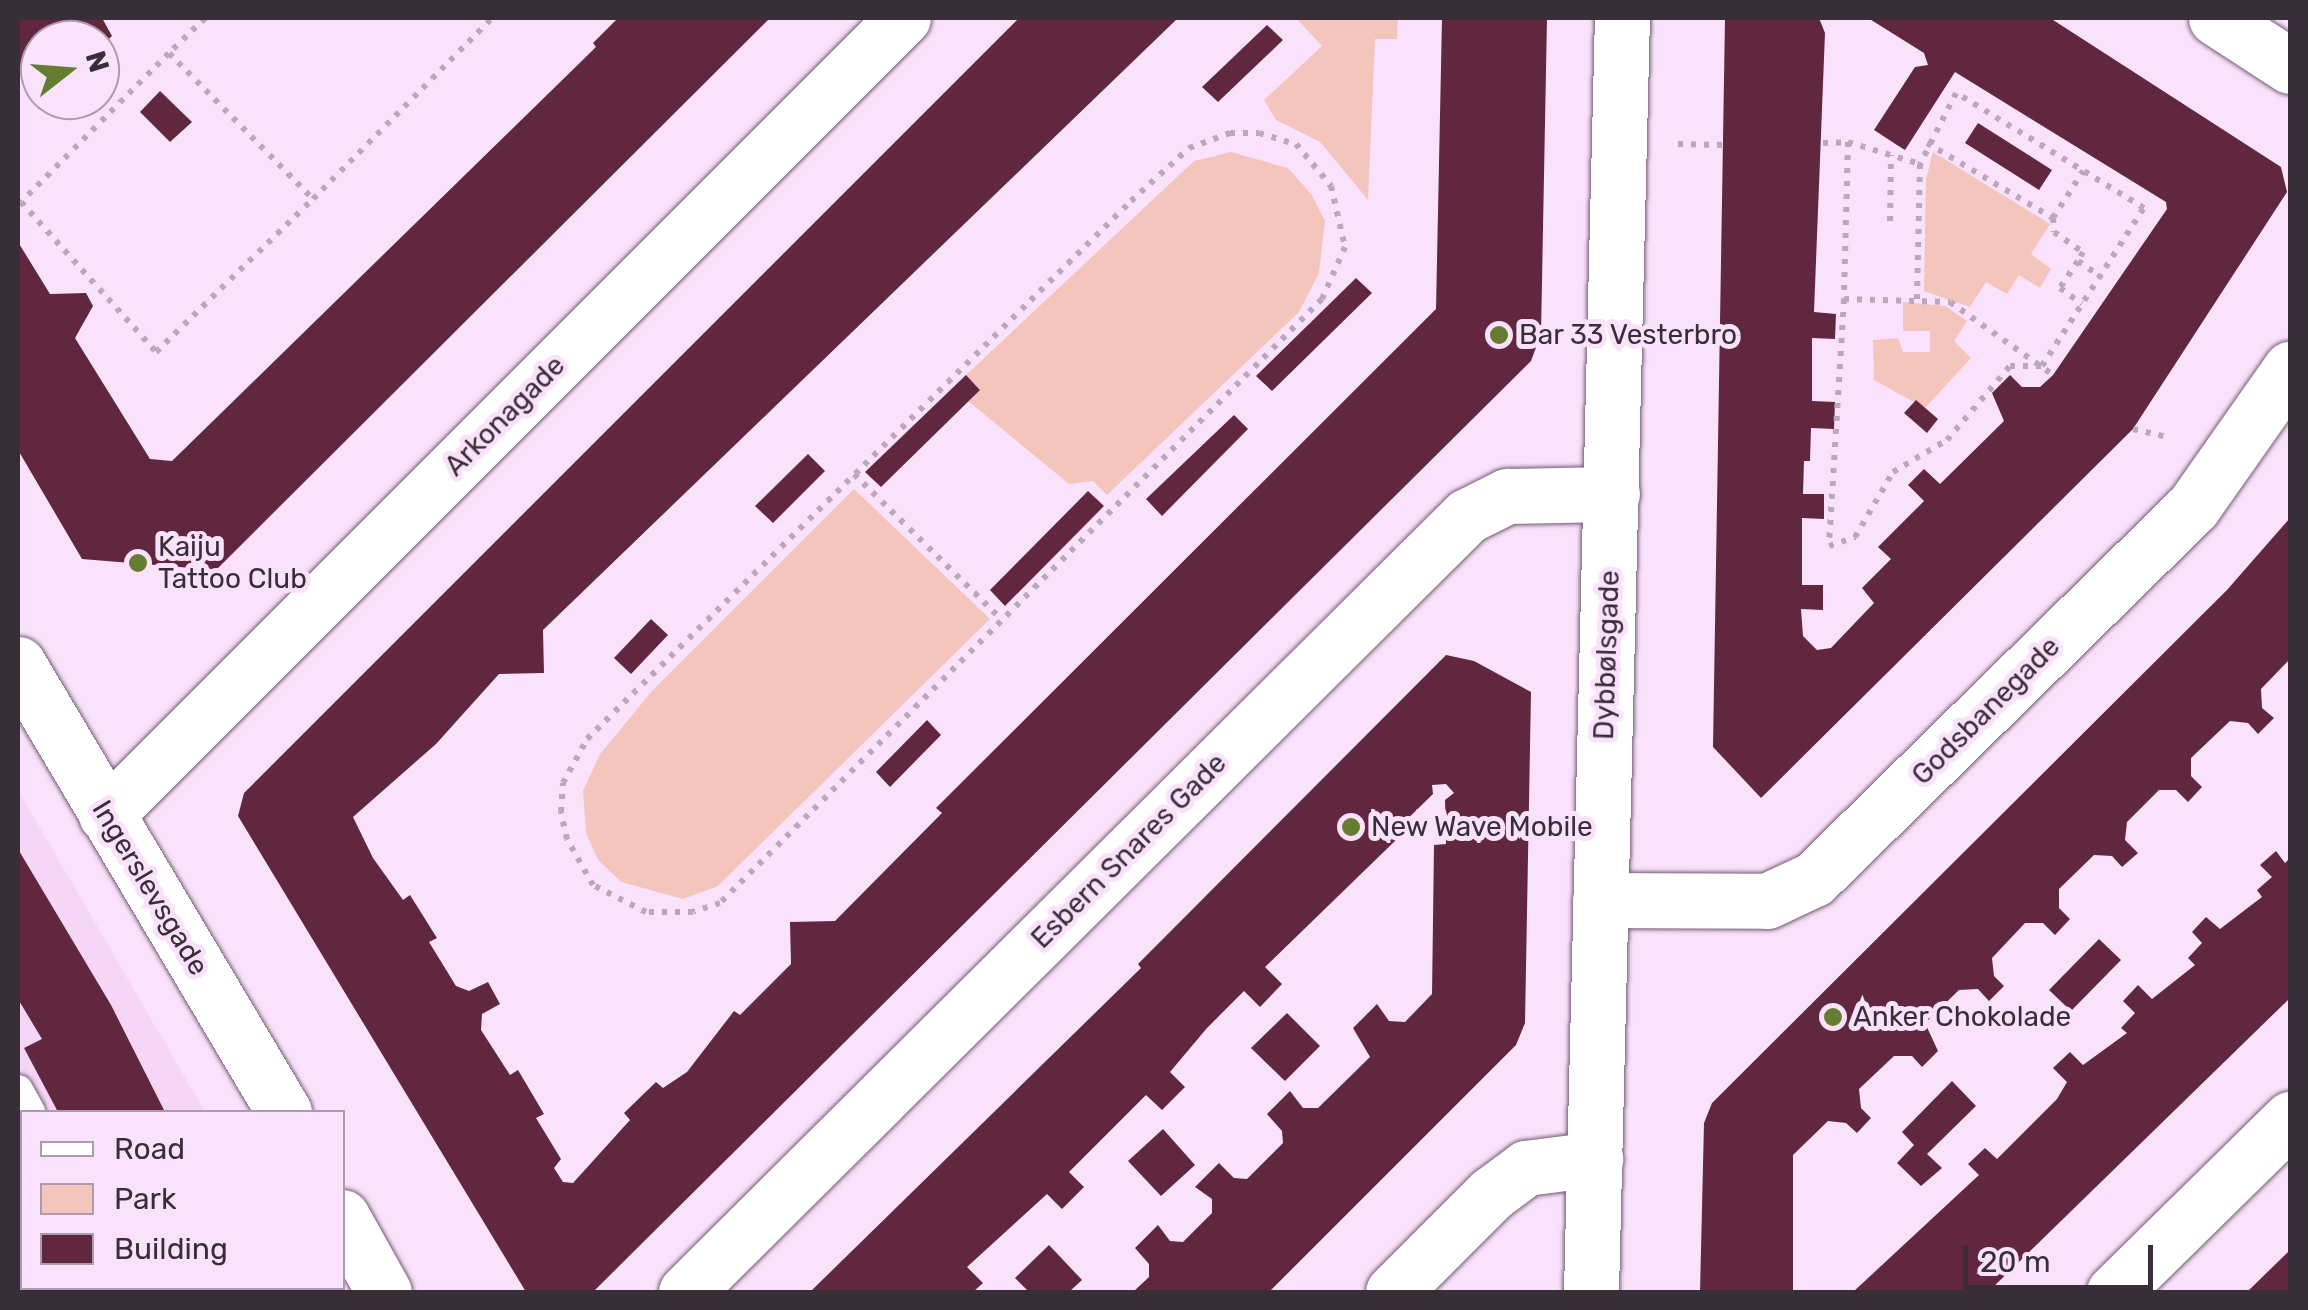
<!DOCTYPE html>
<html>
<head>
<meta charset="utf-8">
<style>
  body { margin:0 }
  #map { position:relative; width:2308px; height:1310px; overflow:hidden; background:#fbe2fc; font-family:Rubik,sans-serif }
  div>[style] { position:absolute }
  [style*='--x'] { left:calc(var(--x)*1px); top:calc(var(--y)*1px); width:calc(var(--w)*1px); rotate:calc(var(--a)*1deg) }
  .built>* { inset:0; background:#f5d6f6 }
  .green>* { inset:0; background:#f4c5bd }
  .building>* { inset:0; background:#61273f }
  .path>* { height:6px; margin-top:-3px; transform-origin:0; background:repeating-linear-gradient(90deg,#bca8bd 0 5px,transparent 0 13px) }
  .roads { filter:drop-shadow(0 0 2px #715b72) drop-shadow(0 0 2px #715b72) }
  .lane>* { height:30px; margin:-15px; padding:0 15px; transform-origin:15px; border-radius:15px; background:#fff }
  .street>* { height:55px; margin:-27.5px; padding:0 27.5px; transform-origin:27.5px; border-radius:27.5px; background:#fff }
  .secondary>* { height:55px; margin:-27.5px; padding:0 27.5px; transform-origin:27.5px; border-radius:27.5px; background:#fff }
  .dots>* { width:28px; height:28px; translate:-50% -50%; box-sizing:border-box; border:5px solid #fbe2fc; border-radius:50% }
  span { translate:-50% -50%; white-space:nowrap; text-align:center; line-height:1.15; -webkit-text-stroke:10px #fbe2fc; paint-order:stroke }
  .poi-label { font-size:28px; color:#382e38 }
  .left { translate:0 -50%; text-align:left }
  .street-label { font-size:28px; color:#382e38 }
  .frame { position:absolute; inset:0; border:20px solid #382e38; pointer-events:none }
  .legend { position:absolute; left:20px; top:1110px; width:325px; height:180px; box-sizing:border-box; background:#fbe2fc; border:2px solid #ad9aae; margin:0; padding:12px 18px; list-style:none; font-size:30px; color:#382e38 }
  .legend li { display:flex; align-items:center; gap:20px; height:50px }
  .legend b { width:50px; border:2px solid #ad9aae }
  .north { position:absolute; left:20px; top:20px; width:100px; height:100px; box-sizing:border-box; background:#fbe2fc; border:2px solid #ad9aae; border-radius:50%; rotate:73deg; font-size:28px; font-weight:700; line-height:40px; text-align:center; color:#382e38 }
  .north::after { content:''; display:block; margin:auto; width:35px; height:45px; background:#647d30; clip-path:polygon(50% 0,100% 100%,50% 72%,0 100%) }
  .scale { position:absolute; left:1963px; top:1245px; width:190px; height:45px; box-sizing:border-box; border:5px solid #382e38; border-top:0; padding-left:12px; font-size:30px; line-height:35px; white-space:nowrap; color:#382e38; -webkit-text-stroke:8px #fbe2fc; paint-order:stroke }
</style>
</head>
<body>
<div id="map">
  <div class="built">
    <i style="clip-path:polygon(18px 790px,205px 1112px,22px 1112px,22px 1288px,309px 1292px,18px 1292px)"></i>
  </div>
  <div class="green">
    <i style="clip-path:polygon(1296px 18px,1398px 18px,1397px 39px,1375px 39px,1368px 200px,1320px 142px,1276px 120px,1264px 100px,1322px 46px)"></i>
    <i style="clip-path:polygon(1231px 152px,1288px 168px,1312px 195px,1325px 221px,1319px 273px,1299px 312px,1107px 495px,1093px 481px,1069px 484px,968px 401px,980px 389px,966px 375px,1194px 161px)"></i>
    <i style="clip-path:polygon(1933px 152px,2050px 224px,2031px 254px,2051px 269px,2040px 288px,2019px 275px,2007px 294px,1986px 282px,1970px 307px,1924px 291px,1926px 179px)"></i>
    <i style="clip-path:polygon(1903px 302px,1945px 306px,1967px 321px,1954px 341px,1971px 358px,1925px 408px,1874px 380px,1873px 340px,1898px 338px,1903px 352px,1930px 352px,1930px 331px,1903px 331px)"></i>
    <i style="clip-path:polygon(854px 489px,990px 619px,718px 886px,683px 899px,621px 882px,598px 860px,586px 833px,583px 791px,600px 754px,652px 691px)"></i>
  </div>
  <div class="building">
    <i style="clip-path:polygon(18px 18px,102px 18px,112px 36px,100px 47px,100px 40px,84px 38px,40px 40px,40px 52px,18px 68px)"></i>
    <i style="clip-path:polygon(618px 18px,770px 18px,216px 570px,82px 559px,18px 450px,18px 242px,50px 294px,86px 293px,93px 306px,75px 338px,150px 459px,172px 461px,596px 47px,593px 43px)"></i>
    <i style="clip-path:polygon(1019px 18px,1178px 18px,543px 630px,544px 673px,499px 674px,436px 744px,353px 817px,373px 858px,403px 900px,410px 895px,437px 938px,429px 942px,456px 986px,469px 991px,488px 982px,500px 1004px,482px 1014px,481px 1030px,510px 1075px,518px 1070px,544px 1114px,536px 1118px,561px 1159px,554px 1168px,563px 1182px,573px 1183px,630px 1120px,624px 1113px,656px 1082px,663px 1088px,687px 1072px,734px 1011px,740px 1015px,791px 964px,790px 922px,835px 921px,942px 813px,936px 808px,1436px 309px,1442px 18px,1547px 18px,1541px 334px,1531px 361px,593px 1292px,526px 1292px,238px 816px,244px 793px)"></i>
    <i style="clip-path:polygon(1725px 18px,1819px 18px,1825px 33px,1814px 312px,1836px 314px,1835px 339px,1812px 338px,1812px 401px,1835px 402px,1834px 429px,1811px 428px,1810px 461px,1804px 461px,1803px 494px,1824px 494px,1824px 519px,1802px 518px,1802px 585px,1823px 585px,1823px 610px,1801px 609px,1803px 636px,1817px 650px,1831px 648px,1874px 603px,1862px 588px,1891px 559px,1878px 547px,1924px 501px,1908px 485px,1924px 469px,1940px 484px,2004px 421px,1992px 393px,2010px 375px,2022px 387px,2040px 387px,2053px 375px,2167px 209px,2166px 202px,1955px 72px,1905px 150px,1897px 145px,1874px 130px,1915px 67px,1928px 65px,1924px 53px,1868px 18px,2050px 18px,2281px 167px,2287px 192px,2133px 429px,1761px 798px,1713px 747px)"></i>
    <i style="clip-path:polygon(1267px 25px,1283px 40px,1218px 102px,1202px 87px)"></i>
    <i style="clip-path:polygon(160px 91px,192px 122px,170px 142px,140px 112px)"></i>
    <i style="clip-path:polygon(1978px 123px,2052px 170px,2039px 190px,1965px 143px)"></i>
    <i style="clip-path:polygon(1356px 278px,1372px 293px,1272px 391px,1256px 376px)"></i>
    <i style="clip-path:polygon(966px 375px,980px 390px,881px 487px,865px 472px)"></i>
    <i style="clip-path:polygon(1916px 400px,1938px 419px,1927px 433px,1904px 413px)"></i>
    <i style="clip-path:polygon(1234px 415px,1248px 429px,1162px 516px,1146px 499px)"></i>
    <i style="clip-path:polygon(808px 454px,825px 471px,773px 523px,755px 506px)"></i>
    <i style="clip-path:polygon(1088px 491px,1104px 506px,1005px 606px,990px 590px)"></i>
    <i style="clip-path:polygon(2290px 518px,2290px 659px,2261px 689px,2262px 708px,2274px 718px,2258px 734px,2248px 723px,2230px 721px,2191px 758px,2191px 776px,2202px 787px,2188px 802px,2176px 790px,2159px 790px,2127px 822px,2125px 840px,2138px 853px,2122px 867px,2112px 856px,2094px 855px,2059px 889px,2059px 908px,2070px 919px,2055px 935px,2043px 923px,2025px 923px,1992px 958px,1994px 976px,2004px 986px,1989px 1001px,1978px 989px,1959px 990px,1925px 1023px,1938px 1051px,1922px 1067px,1912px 1056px,1894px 1056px,1859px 1089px,1861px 1108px,1871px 1118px,1857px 1133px,1846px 1123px,1828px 1121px,1793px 1155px,1793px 1292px,1700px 1292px,1704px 1123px,1712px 1103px,2227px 590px)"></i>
    <i style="clip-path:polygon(651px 619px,668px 635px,631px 674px,614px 658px)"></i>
    <i style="clip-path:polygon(1446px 655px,1474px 661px,1531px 692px,1525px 1023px,1516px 1045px,1269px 1292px,1133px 1292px,1149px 1277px,1149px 1264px,1135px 1248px,1158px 1225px,1170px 1241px,1183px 1242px,1212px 1213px,1212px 1199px,1195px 1187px,1219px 1163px,1234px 1178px,1247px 1179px,1283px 1143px,1282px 1131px,1267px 1114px,1290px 1091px,1303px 1108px,1318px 1108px,1370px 1057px,1353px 1028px,1377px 1004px,1389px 1021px,1405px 1022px,1432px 994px,1434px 845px,1446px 844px,1445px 800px,1454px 793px,1446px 784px,1432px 785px,1433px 794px,1392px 834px,1397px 839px,1265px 967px,1282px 984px,1260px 1007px,1244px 991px,1207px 1028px,1170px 1072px,1185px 1087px,1162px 1110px,1146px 1095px,1069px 1172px,1084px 1187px,1062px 1209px,1047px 1194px,967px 1267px,983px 1283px,973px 1292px,810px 1292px,1141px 968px,1138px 964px)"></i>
    <i style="clip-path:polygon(927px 720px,941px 735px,890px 787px,876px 772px)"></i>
    <i style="clip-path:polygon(18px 849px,111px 1005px,165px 1112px,58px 1112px,24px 1048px,42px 1039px,18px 999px)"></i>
    <i style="clip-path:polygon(2276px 851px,2285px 863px,2290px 858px,2290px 998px,1988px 1292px,1853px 1292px,1979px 1175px,1968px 1164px,1985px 1148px,1997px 1159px,2057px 1099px,2067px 1082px,2053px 1068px,2070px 1052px,2083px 1065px,2127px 1033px,2121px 1028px,2135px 1013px,2123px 1001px,2138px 985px,2152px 999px,2195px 965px,2188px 958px,2202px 943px,2192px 932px,2206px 917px,2220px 929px,2262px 897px,2257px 890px,2272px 877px,2260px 865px)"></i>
    <i style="clip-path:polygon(2099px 939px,2121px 960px,2071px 1011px,2049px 990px)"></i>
    <i style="clip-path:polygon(1287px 1013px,1320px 1046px,1285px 1081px,1251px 1048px)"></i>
    <i style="clip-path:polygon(1952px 1081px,1976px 1106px,1927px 1154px,1942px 1168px,1921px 1186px,1897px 1163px,1914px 1145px,1902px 1132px)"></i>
    <i style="clip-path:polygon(1163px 1129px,1195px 1165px,1161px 1196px,1128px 1161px)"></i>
    <i style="clip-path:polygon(1049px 1245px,1082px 1280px,1069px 1292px,1029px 1292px,1015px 1278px)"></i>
    <i style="clip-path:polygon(2290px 1250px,2290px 1292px,2247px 1292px)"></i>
    <i style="clip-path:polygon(151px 1288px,257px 1288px,260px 1292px,154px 1292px)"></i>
  </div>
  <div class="path">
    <i style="--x:205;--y:18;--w:50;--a:135.8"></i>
    <i style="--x:169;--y:53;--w:205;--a:45.4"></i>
    <i style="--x:313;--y:199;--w:255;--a:-45.3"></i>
    <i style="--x:169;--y:53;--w:210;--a:134.8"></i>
    <i style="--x:21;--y:202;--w:202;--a:48"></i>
    <i style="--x:156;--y:352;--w:219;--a:-44.3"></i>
    <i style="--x:1230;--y:133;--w:29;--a:0"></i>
    <i style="--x:1259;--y:133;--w:39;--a:17"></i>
    <i style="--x:1296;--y:144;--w:55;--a:50.2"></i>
    <i style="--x:1331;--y:186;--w:63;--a:77.1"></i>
    <i style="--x:1345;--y:247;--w:57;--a:113.9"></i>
    <i style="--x:1322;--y:299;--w:853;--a:134.9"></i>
    <i style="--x:720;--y:903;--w:28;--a:162"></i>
    <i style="--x:693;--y:912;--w:47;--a:180"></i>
    <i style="--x:646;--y:912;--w:59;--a:-153"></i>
    <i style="--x:593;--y:885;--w:53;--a:-119.5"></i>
    <i style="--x:567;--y:839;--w:28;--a:-103"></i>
    <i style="--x:561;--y:812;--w:29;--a:-86"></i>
    <i style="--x:563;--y:783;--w:50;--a:-61.4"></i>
    <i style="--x:587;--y:739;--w:765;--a:-44.68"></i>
    <i style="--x:1131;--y:201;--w:79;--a:-42.4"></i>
    <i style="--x:1189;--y:148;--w:44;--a:-20.1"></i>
    <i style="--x:1848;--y:142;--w:157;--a:91.5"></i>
    <i style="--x:1844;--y:299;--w:106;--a:1.6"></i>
    <i style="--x:1950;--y:302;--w:126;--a:35.3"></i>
    <i style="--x:1823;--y:143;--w:25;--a:-2"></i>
    <i style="--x:1848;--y:142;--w:75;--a:17"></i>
    <i style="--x:1920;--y:164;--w:135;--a:91.3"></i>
    <i style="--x:1927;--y:143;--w:147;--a:30.8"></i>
    <i style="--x:2053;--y:218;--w:14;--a:86"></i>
    <i style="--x:2054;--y:232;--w:35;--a:35"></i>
    <i style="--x:2083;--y:252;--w:10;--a:119"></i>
    <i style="--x:2078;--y:261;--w:28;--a:35"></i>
    <i style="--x:1678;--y:144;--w:44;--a:1.3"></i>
    <i style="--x:2053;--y:218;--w:56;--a:-57.4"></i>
    <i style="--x:1890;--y:221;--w:66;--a:-89.1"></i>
    <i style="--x:2078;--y:261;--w:32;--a:124"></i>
    <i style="--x:2060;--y:288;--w:27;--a:36"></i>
    <i style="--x:1844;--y:299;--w:247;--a:93.5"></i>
    <i style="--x:1829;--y:546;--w:28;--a:-19"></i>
    <i style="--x:1855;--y:537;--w:75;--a:-59.7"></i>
    <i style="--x:1893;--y:472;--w:63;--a:-30.7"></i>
    <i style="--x:1947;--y:440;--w:97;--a:-49.6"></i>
    <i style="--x:2010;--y:366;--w:32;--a:0"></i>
    <i style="--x:2042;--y:366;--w:188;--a:-57.2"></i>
    <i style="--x:2144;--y:208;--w:220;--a:-148.5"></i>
    <i style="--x:1956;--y:93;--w:80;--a:116.9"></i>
    <i style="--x:2133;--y:429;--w:36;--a:13"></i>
    <i style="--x:854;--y:474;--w:206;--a:44.6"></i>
  </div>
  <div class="roads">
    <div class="lane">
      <i style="--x:18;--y:1090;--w:25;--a:61"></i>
      <i style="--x:128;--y:1288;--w:5;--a:53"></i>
    </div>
    <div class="street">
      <i style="--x:2216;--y:18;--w:88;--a:33"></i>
      <i style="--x:106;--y:815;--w:1127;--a:-45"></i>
      <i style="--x:1600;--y:900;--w:167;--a:0.3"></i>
      <i style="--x:1767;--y:901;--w:52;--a:-25.1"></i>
      <i style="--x:1814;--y:879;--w:531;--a:-44.47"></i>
      <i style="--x:2193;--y:507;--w:169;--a:-54.9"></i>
      <i style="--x:686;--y:1292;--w:1101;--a:-44.82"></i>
      <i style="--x:1467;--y:516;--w:45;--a:-26.6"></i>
      <i style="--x:1507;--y:496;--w:105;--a:-1.1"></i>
      <i style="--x:1393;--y:1292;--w:139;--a:-45"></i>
      <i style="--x:1491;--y:1194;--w:44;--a:-36.6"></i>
      <i style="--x:1526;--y:1168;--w:70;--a:-7.4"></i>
      <i style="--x:1591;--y:1292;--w:1274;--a:-88.61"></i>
      <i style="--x:2114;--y:1292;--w:247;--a:-44.5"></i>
    </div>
    <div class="secondary">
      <i style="--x:18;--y:664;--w:521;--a:59.3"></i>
      <i style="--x:342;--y:1217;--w:86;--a:60.8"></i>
    </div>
  </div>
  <div class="dots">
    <i style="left:1499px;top:335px;background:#647d30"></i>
    <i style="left:138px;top:563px;background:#647d30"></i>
    <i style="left:1351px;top:827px;background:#647d30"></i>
    <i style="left:1833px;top:1017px;background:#647d30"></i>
  </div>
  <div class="poi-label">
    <span class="left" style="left:1519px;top:335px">Bar 33 Vesterbro</span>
    <span class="left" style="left:158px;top:563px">Kaiju<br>Tattoo Club</span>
    <span class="left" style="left:1371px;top:827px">New Wave Mobile</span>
    <span class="left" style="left:1853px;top:1017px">Anker Chokolade</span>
  </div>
  <div class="street-label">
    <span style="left:505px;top:416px;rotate:-45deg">Arkonagade</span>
    <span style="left:1607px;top:655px;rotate:-88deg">Dybbølsgade</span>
    <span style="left:1986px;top:711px;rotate:-45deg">Godsbanegade</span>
    <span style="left:1129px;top:851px;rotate:-45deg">Esbern Snares Gade</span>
    <span style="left:150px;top:888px;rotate:59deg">Ingerslevsgade</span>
  </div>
  <div class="frame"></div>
  <ul class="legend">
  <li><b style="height:12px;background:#fff"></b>Road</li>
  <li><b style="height:28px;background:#f4c5bd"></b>Park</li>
  <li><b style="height:28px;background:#61273f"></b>Building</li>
  </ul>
  <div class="north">N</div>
  <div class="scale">20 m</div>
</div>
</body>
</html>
